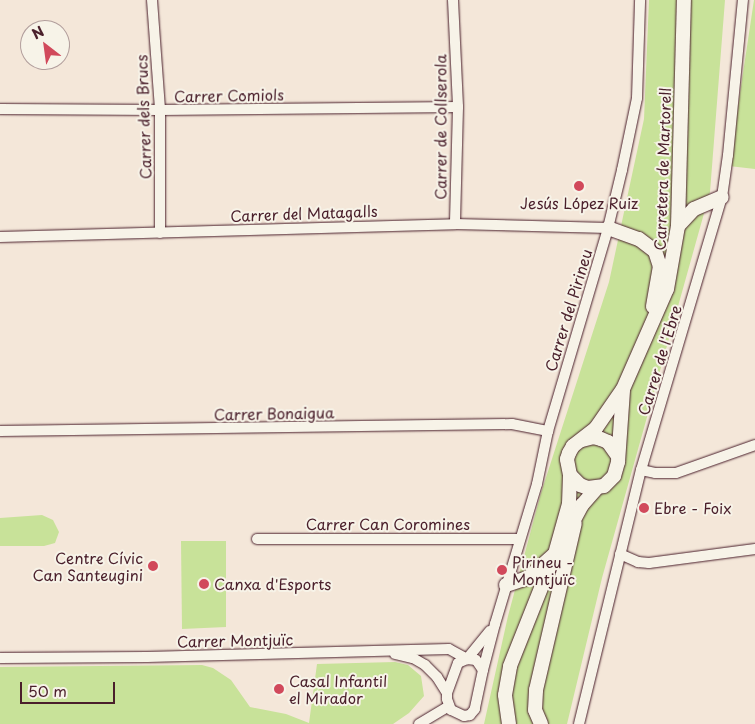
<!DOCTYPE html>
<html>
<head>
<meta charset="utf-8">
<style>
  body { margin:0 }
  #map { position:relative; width:755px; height:724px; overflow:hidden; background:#f4e7d9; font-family:"Playpen Sans",sans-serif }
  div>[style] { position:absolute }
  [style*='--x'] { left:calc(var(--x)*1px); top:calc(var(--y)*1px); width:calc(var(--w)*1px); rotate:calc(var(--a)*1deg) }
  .green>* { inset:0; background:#c8e299 }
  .roads { filter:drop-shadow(0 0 1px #4a1f2b) drop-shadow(0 0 1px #4a1f2b) }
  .minor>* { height:10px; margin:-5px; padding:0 5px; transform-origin:5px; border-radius:5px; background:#f7f3e8 }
  .secondary>* { height:14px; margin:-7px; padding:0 7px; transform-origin:7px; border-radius:7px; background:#f7f3e8 }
  .dots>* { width:14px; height:14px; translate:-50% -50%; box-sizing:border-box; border:2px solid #f7f3e8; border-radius:50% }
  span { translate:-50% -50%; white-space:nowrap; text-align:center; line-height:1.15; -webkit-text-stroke:4px #f7f3e8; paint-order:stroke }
  .street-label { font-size:15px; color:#4a1f2b }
  .poi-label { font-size:15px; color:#4a1f2b }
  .left { translate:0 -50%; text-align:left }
  .right { translate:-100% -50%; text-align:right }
  .north { position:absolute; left:20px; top:20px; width:50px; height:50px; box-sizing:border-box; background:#f7f3e8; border:1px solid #b29e9c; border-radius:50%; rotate:330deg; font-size:14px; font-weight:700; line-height:20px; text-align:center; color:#4a1f2b }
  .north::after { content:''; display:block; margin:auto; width:18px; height:22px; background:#d1495b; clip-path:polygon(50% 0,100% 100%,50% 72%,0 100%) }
  .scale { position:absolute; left:20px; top:682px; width:95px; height:22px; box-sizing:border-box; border:2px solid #4a1f2b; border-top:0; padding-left:6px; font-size:15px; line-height:18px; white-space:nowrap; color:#4a1f2b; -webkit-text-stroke:4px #f7f3e8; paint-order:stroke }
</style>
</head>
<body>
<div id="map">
  <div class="green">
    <i style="clip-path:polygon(649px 0,725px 0,710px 192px,602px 578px,567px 724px,484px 724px,508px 616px,541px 493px,609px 282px,644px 119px)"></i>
    <i style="clip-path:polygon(754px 0,755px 0,755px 169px,729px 166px)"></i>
    <i style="clip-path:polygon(42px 515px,53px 520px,59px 532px,55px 543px,44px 546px,0 546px,0 518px)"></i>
    <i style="clip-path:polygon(181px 541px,226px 541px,226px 627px,182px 629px)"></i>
    <i style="clip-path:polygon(395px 662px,408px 665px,421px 676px,424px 696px,409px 713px,393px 724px,0 724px,0 667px,202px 665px,213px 668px,231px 680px,250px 707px,286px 714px,309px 723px,317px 664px)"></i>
  </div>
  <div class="roads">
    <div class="minor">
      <i style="--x:152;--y:0;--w:110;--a:85.8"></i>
      <i style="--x:160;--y:110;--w:123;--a:90"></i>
      <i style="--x:453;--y:0;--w:107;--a:87.3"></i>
      <i style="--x:458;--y:107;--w:117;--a:91.5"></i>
      <i style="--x:0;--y:109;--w:160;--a:0.4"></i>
      <i style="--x:160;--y:110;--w:298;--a:-0.6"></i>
      <i style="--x:0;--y:237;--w:455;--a:-1.6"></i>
      <i style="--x:455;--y:224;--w:153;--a:1.5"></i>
      <i style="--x:0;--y:431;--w:512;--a:-0.78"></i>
      <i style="--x:512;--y:424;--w:37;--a:11"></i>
      <i style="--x:641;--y:470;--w:14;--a:12"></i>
      <i style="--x:655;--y:473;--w:21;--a:0"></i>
      <i style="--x:676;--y:473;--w:84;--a:-19.5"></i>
      <i style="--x:257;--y:539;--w:262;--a:0"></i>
      <i style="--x:620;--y:554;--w:20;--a:24"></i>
      <i style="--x:638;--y:562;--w:11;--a:5"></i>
      <i style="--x:649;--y:563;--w:107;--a:-7.5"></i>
      <i style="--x:395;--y:654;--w:18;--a:13"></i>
      <i style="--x:413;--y:658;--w:14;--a:30"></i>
      <i style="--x:425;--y:665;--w:17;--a:45"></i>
      <i style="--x:437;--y:677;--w:19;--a:58"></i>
      <i style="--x:0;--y:658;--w:147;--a:-0.4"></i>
      <i style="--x:147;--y:657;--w:302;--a:-1.5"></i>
      <i style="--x:449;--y:649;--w:21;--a:29"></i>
      <i style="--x:467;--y:659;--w:9;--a:6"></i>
      <i style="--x:476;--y:660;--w:12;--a:55"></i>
      <i style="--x:483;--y:670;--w:40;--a:102"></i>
      <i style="--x:475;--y:709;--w:8;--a:130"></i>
      <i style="--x:470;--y:715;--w:6;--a:171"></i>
      <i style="--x:464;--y:716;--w:14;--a:-155"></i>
      <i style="--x:451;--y:710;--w:12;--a:-110"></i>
      <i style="--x:447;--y:699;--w:6;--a:-90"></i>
      <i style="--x:447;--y:693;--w:32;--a:-70"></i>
      <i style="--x:458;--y:663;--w:10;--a:-24"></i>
      <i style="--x:467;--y:659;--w:36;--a:-51"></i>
      <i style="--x:483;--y:670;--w:48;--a:-75.4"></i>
      <i style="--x:495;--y:624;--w:146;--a:-73.3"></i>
      <i style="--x:537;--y:484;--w:54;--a:-78.3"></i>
      <i style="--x:548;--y:431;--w:212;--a:-73.5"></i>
      <i style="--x:608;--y:228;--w:60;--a:-76.4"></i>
      <i style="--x:622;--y:170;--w:74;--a:-78.2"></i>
      <i style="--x:637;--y:98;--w:98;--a:-88.2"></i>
      <i style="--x:419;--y:724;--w:35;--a:-31"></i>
      <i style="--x:579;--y:724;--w:261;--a:-76.3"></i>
      <i style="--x:641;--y:470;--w:285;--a:-73.5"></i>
      <i style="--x:722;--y:197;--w:42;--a:-81.9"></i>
      <i style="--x:728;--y:155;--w:156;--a:-84.5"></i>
    </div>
    <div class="secondary">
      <i style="--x:678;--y:226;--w:23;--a:-47"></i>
      <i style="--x:694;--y:209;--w:30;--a:-23"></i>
      <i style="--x:608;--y:228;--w:33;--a:20"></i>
      <i style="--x:639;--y:239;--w:20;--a:37"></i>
      <i style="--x:655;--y:251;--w:16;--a:72"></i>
      <i style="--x:660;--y:266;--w:41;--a:99.9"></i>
      <i style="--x:582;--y:440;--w:11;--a:-15"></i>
      <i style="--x:593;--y:437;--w:8;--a:14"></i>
      <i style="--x:601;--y:439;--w:8;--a:23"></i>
      <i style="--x:608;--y:442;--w:16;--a:55"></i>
      <i style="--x:570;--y:475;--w:14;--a:45"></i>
      <i style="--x:580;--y:485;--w:9;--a:21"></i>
      <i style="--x:588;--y:488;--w:16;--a:-7"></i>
      <i style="--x:604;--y:486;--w:14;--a:-45"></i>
      <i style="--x:614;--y:476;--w:15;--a:-74"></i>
      <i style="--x:618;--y:462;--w:71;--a:-86"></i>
      <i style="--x:567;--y:533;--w:32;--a:-62"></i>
      <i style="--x:582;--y:505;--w:23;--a:-49"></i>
      <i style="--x:506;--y:585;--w:23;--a:-18"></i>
      <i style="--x:528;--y:578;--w:36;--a:-42"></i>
      <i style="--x:555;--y:554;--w:52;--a:-74.4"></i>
      <i style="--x:569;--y:504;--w:29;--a:-88"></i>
      <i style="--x:570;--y:475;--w:16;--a:-101"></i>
      <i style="--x:567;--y:459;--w:6;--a:-72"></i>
      <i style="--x:569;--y:453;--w:8;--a:-60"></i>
      <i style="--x:573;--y:446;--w:29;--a:-38"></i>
      <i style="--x:596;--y:428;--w:47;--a:-55.3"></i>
      <i style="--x:623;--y:389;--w:109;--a:-66.3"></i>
      <i style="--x:667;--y:289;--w:64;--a:-80.1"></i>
      <i style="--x:678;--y:226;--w:226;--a:-88.5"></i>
      <i style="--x:509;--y:724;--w:29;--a:-98"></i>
      <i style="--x:505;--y:695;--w:29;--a:-80"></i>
      <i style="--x:510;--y:666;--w:116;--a:-68.3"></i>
      <i style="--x:541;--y:724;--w:15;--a:-113"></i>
      <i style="--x:535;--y:710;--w:20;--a:-87"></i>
      <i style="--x:536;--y:690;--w:171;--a:-76.9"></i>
    </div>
  </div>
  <div class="dots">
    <i style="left:579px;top:186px;background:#d1495b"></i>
    <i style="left:644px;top:508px;background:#d1495b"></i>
    <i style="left:153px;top:566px;background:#d1495b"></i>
    <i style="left:502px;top:570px;background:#d1495b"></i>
    <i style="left:204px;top:584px;background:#d1495b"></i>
    <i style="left:279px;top:689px;background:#d1495b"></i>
  </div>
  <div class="street-label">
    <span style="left:229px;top:95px;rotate:-1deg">Carrer Comiols</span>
    <span style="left:143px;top:117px;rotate:-92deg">Carrer dels Brucs</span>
    <span style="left:440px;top:127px;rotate:-90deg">Carrer de Collserola</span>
    <span style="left:662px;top:169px;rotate:-88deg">Carretera de Martorell</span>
    <span style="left:304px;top:213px;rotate:-2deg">Carrer del Matagalls</span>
    <span style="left:568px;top:310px;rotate:-73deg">Carrer del Pirineu</span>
    <span style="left:659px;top:360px;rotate:-73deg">Carrer de l'Ebre</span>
    <span style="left:274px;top:413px;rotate:-1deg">Carrer Bonaigua</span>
    <span style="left:388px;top:524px">Carrer Can Coromines</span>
    <span style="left:235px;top:640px;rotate:-1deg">Carrer Montjuïc</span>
  </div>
  <div class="poi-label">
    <span style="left:579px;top:203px">Jesús López Ruiz</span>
    <span class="left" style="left:654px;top:508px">Ebre - Foix</span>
    <span class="right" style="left:143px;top:566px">Centre Cívic<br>Can Santeugini</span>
    <span class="left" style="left:512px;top:570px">Pirineu -<br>Montjuïc</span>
    <span class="left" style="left:214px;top:584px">Canxa d'Esports</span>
    <span class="left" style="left:289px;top:689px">Casal Infantil<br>el Mirador</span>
  </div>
  <div class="north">N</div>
  <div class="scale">50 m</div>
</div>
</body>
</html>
